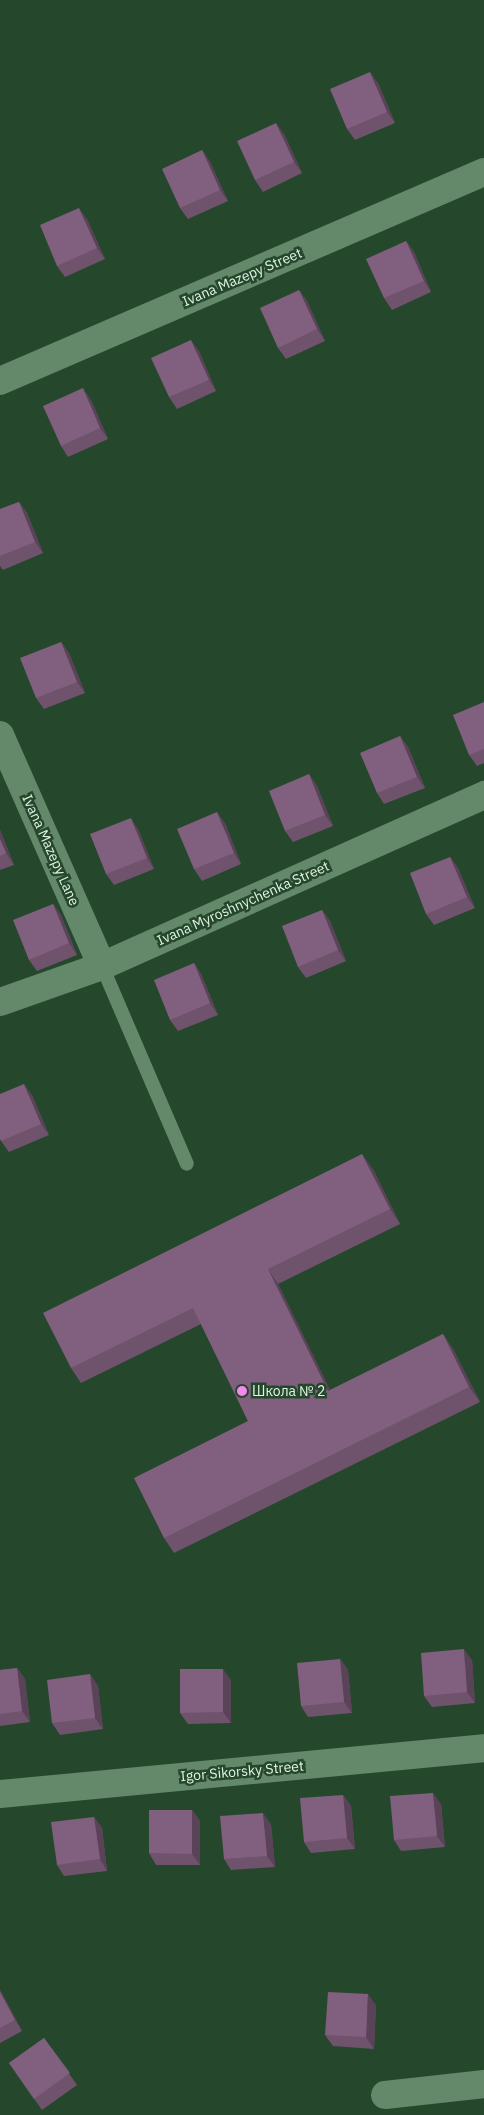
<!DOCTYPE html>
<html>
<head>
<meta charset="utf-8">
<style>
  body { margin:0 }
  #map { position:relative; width:484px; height:2115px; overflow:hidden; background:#25482d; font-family:"IBM Plex Sans",sans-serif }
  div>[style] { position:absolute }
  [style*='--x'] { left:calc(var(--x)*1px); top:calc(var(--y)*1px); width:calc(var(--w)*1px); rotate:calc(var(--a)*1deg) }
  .lane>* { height:14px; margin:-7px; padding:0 7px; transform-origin:7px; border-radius:7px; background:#63886a }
  .street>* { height:28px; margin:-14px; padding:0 14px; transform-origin:14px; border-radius:14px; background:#63886a }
  .secondary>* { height:28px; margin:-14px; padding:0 14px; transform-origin:14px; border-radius:14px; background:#63886a }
  .wall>* { inset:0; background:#6f526c }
  .shaded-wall>* { inset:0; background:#5a4258 }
  .building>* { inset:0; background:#815f7e }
  .dots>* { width:14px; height:14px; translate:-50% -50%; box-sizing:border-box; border:2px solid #25482d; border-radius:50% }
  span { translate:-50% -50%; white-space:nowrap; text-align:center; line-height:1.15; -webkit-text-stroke:5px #25482d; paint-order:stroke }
  .street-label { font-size:14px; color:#e0f4e3 }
  .poi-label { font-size:14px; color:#e0f4e3 }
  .left { translate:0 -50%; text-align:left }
</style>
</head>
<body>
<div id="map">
  <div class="lane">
    <i style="--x:102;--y:966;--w:215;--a:66.8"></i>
  </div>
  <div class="street">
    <i style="--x:0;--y:735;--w:253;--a:66.2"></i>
    <i style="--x:0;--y:1002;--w:108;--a:-19.4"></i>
    <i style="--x:102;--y:966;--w:419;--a:-24.1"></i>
    <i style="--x:0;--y:1794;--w:486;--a:-5.4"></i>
    <i style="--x:385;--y:2095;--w:100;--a:-6.3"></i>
  </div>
  <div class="secondary">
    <i style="--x:0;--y:381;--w:527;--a:-23.36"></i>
  </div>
  <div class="wall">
    <i style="clip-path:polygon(378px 83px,395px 123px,355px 140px,347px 129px)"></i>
    <i style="clip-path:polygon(284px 134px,302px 173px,263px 192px,255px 180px)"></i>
    <i style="clip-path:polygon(202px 150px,210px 162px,228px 201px,188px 219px,180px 208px)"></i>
    <i style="clip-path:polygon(87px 219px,105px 259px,65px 277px,57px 266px)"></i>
    <i style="clip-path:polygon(406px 241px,414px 252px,431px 292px,392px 310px,384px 298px)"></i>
    <i style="clip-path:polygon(299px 290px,307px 301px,325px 341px,286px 359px,278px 348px)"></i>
    <i style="clip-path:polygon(199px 351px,216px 391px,177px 409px,169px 397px)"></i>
    <i style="clip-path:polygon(91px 400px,108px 439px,68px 457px,61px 446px)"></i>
    <i style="clip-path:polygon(19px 502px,27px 513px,43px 553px,3px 570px,0 566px,0 509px)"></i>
    <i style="clip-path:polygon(61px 642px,69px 653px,85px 693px,44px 709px,36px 698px)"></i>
    <i style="clip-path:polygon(484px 702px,484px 763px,477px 766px,469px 755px)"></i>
    <i style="clip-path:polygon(400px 736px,408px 747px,425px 788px,384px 804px,377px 793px)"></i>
    <i style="clip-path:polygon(309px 774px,317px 786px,333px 826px,293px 842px,285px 831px)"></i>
    <i style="clip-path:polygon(225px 823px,241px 864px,202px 881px,194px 869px)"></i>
    <i style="clip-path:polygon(138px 829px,154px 869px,114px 885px,106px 874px)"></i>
    <i style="clip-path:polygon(0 830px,14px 865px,0 870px)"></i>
    <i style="clip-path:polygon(450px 857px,458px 868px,475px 908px,434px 925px,426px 914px)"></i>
    <i style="clip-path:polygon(53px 904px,61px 915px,77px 955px,37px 971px,29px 960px)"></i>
    <i style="clip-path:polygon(322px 910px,330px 921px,346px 961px,306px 978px,298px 967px)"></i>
    <i style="clip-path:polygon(194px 963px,201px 974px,218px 1015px,178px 1031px,170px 1020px)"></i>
    <i style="clip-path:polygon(32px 1095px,49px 1135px,9px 1152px,1px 1141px)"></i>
    <i style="clip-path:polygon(373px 1169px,400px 1224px,278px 1284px,330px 1390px,443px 1334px,453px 1349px,480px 1402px,174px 1553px,164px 1538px,248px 1421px,201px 1324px,81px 1383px,71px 1368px)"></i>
    <i style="clip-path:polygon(340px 1659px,348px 1670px,352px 1713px,308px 1717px,301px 1706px)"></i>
    <i style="clip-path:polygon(472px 1660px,475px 1703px,432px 1707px,424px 1696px)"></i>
    <i style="clip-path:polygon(17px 1668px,25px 1679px,30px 1722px,0 1726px,0 1670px)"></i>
    <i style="clip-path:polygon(90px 1674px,98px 1686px,103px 1729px,60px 1735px,52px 1723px)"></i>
    <i style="clip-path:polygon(231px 1680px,231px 1723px,188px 1724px,180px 1713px)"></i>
    <i style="clip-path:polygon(343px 1795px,351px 1806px,355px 1849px,311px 1853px,304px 1842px)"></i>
    <i style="clip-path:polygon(441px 1804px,445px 1847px,401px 1851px,394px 1840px)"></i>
    <i style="clip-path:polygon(192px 1810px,200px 1821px,200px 1865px,156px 1865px,149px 1853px)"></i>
    <i style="clip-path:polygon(94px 1817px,102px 1828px,107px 1871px,64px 1876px,57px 1865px)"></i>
    <i style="clip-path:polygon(271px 1824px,275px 1867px,231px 1870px,224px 1859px)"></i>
    <i style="clip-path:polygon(0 1990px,22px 2031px,0 2043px)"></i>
    <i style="clip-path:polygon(376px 2005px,374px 2049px,333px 2046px,325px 2035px)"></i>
    <i style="clip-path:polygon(44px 2038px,77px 2085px,42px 2110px,9px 2063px)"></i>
  </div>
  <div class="shaded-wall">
    <i style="clip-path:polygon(370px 72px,378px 83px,395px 123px,387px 112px)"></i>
    <i style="clip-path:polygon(276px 123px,284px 134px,302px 173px,294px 162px)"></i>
    <i style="clip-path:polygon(202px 150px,210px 162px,228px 201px,220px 190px)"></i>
    <i style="clip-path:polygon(79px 208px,87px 219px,105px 259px,97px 248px)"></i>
    <i style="clip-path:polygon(406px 241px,414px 252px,431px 292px,424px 281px)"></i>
    <i style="clip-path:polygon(299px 290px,307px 301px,325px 341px,317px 329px)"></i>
    <i style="clip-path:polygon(191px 340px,199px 351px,216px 391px,209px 380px)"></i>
    <i style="clip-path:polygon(83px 388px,91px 400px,108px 439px,100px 428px)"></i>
    <i style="clip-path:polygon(19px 502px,27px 513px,43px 553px,35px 542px)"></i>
    <i style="clip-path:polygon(61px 642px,69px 653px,85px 693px,77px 682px)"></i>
    <i style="clip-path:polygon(400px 736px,408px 747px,425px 788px,417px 777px)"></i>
    <i style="clip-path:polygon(309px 774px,317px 786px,333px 826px,325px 815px)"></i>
    <i style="clip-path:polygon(217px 812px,225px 823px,241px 864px,234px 853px)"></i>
    <i style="clip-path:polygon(131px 818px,138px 829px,154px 869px,147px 858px)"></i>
    <i style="clip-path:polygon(0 830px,14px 865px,6px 853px,0 839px)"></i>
    <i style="clip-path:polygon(450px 857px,458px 868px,475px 908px,467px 897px)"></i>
    <i style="clip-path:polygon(53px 904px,61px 915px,77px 955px,69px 943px)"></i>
    <i style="clip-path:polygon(322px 910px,330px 921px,346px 961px,338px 950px)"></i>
    <i style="clip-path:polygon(194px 963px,201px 974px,218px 1015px,210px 1003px)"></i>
    <i style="clip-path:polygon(24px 1084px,32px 1095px,49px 1135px,41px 1124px)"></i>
    <i style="clip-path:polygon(362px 1154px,373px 1169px,400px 1224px,390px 1209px)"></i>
    <i style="clip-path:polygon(268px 1269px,278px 1284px,338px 1406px,328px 1391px)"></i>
    <i style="clip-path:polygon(443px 1334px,453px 1349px,480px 1402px,469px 1387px)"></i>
    <i style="clip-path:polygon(464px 1649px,472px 1660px,475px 1703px,467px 1692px)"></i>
    <i style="clip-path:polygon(340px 1659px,348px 1670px,352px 1713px,344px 1702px)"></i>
    <i style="clip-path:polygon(17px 1668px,25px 1679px,30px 1722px,22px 1711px)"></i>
    <i style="clip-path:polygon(223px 1669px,231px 1680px,231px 1723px,223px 1712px)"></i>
    <i style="clip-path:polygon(90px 1674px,98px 1686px,103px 1729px,95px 1718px)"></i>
    <i style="clip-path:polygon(433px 1793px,441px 1804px,445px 1847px,437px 1836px)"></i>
    <i style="clip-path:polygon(343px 1795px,351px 1806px,355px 1849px,347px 1838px)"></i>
    <i style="clip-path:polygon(192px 1810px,200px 1821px,200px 1865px,192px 1854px)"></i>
    <i style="clip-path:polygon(263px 1813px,271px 1824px,275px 1867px,267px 1856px)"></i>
    <i style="clip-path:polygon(94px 1817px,102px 1828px,107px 1871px,100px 1859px)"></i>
    <i style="clip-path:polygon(0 1990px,2px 1993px,22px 2031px,15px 2020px,0 1992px)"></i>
    <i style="clip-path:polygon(368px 1994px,376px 2005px,374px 2049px,366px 2037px)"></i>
  </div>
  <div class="building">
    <i style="clip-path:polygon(370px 72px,387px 112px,347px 129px,330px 89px)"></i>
    <i style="clip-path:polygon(276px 123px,294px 162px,255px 180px,237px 141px)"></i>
    <i style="clip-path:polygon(202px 150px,220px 190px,180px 208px,162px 169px)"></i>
    <i style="clip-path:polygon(79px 208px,97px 248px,57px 266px,40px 225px)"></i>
    <i style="clip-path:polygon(406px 241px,424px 281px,384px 298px,366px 259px)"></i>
    <i style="clip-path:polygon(299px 290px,317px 329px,278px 348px,260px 308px)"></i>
    <i style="clip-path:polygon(191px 340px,209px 380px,169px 397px,151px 358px)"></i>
    <i style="clip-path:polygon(83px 388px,100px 428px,61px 446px,43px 406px)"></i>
    <i style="clip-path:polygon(19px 502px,35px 542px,0 556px,0 509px)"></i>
    <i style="clip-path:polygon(61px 642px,77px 682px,36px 698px,20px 658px)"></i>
    <i style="clip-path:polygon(484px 702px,484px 749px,469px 755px,453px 715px)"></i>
    <i style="clip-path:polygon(400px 736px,417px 777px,377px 793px,360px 753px)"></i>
    <i style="clip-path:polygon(309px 774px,325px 815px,285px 831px,269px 791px)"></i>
    <i style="clip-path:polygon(217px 812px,234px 853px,194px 869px,177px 829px)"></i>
    <i style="clip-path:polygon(131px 818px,147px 858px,106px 874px,90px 834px)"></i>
    <i style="clip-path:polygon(0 839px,6px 853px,0 856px)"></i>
    <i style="clip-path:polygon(450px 857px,467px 897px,426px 914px,410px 873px)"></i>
    <i style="clip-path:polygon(53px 904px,69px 943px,29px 960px,13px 920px)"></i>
    <i style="clip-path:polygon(322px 910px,338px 950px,298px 967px,282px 926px)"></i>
    <i style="clip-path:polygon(194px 963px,210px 1003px,170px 1020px,154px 980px)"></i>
    <i style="clip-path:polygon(24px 1084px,41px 1124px,1px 1141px,0 1139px,0 1094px)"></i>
    <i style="clip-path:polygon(362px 1154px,390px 1209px,268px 1269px,328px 1391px,443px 1334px,469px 1387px,164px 1538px,134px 1478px,248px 1421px,193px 1308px,71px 1368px,43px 1313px)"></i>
    <i style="clip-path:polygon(464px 1649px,467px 1692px,424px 1696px,421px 1653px)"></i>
    <i style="clip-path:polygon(340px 1659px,344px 1702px,301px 1706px,297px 1663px)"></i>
    <i style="clip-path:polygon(17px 1668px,22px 1711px,0 1714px,0 1670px)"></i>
    <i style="clip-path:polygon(180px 1669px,223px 1669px,223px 1712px,180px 1713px)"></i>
    <i style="clip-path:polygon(90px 1674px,95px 1718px,52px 1723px,47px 1680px)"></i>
    <i style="clip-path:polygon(433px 1793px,437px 1836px,394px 1840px,390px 1796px)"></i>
    <i style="clip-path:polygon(343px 1795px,347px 1838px,304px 1842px,300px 1798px)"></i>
    <i style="clip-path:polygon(149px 1810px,192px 1810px,192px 1854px,149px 1853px)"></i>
    <i style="clip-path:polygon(263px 1813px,267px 1856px,224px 1859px,220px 1816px)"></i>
    <i style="clip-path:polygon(94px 1817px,100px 1859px,57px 1865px,51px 1822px)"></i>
    <i style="clip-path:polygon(0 1992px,15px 2020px,0 2028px)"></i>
    <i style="clip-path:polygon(328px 1992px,368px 1994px,366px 2037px,325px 2035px)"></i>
    <i style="clip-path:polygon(44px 2038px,70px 2073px,34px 2099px,9px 2063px)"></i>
  </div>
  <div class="dots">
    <i style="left:242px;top:1391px;background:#f589ee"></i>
  </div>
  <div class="street-label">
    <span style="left:242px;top:277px;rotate:-23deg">Ivana Mazepy Street</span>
    <span style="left:51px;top:850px;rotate:66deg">Ivana Mazepy Lane</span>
    <span style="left:243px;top:903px;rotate:-24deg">Ivana Myroshnychenka Street</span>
    <span style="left:242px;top:1771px;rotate:-5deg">Igor Sikorsky Street</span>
  </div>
  <div class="poi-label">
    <span class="left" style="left:252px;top:1391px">Школа № 2</span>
  </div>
</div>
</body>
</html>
